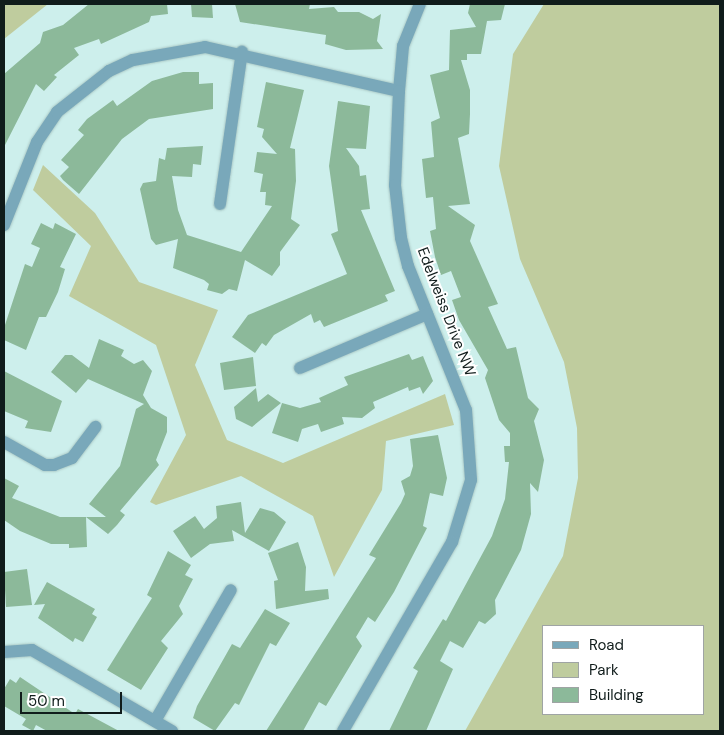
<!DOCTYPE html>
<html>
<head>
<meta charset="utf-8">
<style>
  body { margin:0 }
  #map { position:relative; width:724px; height:735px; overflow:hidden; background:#cdefec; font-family:"DM Sans",sans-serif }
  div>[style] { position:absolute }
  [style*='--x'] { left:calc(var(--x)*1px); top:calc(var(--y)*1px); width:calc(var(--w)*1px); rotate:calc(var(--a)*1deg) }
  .green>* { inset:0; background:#bfcc9e }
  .building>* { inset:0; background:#8cb99a }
  .roads { filter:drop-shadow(0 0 1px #abc9c6) drop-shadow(0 0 1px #abc9c6) }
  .street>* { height:12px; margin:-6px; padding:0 6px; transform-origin:6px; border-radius:6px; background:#79a8ba }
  span { translate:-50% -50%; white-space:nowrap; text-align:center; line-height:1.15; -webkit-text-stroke:4px #fff; paint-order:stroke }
  .street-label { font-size:15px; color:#101c1b }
  .frame { position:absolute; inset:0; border:5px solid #101c1b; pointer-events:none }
  .legend { position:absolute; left:542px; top:625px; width:162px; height:90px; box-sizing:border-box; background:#fff; border:1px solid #9fa4a4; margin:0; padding:6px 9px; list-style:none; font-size:15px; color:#101c1b }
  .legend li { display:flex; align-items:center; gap:10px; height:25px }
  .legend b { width:25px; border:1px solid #9fa4a4 }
  .scale { position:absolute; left:20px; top:692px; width:102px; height:22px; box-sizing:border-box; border:2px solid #101c1b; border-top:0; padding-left:6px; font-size:15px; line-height:18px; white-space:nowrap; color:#101c1b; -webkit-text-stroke:4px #fff; paint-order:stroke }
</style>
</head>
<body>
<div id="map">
  <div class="green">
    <i style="clip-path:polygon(4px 4px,48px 4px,4px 39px)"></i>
    <i style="clip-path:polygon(evenodd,544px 4px,720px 4px,720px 731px,465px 731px,563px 556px,578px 478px,577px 428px,564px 362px,520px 259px,499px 166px,513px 54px,544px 4px,543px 626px,703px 626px,703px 714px,543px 714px,543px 626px)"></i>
    <i style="clip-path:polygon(43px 165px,95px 213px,139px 282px,218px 310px,195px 365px,227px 440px,283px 463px,445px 394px,454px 425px,386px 441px,382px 490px,334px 577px,313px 516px,241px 476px,156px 505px,150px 502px,186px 435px,156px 345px,69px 296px,91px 246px,33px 190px)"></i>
  </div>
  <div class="building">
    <i style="clip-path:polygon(89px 4px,167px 4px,168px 14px,151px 16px,149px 22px,101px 44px,99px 39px,74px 48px,79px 55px,54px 75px,57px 77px,44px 91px,36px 84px,4px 147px,4px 74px,40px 43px,43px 32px,63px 25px)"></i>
    <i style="clip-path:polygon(191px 4px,212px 4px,213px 18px,192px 17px)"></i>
    <i style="clip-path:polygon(235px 4px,310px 4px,309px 9px,334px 7px,338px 12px,359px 12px,373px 19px,381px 14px,377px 41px,383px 49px,346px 50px,325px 44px,326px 35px,240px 22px)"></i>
    <i style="clip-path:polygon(470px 4px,505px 4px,501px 20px,487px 21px,481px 54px,467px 54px,467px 60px,461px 60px,470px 90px,470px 114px,469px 134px,458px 138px,470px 204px,448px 206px,475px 225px,470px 241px,498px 304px,488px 307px,507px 349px,516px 347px,528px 398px,539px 409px,534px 421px,544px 460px,538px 492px,530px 483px,531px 514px,521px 550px,495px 600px,496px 614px,485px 624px,479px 621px,463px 648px,450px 641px,440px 661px,453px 669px,426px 731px,389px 731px,418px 671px,413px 668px,443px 619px,446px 621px,492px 536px,505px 499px,509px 462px,505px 462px,504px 446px,510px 446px,510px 433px,499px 420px,485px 378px,488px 370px,459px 320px,452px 300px,461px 297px,451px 271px,441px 275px,435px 257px,430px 231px,436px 229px,433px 197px,426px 198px,422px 159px,434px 157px,431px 122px,440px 118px,430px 75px,449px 70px,450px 30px,476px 27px,468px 13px)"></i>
    <i style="clip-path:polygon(183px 72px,199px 72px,199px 84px,213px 83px,213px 109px,149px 119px,122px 139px,79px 194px,63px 180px,60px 176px,69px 167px,61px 160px,84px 135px,78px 130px,87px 119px,113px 100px,117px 106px,152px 81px)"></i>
    <i style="clip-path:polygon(266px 82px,304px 90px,290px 148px,295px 149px,296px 181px,291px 219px,300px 225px,280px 252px,280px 265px,272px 276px,245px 260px,237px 291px,229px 289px,222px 294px,207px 290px,209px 284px,204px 280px,173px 268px,178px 239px,156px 245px,151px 239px,140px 189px,143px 183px,156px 181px,159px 158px,165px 160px,167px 148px,203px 146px,201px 165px,193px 164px,192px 177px,172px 176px,178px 210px,187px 235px,241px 252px,272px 206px,265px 205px,266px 192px,260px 192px,263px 174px,254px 172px,257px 152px,277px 154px,262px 137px,264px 129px,257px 127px)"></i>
    <i style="clip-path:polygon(338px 101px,370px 106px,366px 149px,346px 148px,359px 166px,360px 176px,366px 175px,370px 209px,361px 210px,395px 291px,385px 295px,388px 301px,324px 327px,320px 320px,314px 323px,311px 314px,274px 335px,266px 346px,262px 343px,255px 353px,232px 337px,248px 315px,347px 274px,331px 234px,338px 231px,329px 166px)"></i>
    <i style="clip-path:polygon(41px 223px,53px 229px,55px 223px,76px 234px,60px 267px,65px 269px,58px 292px,46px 317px,39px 317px,26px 350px,4px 340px,4px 328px,25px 264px,32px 267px,40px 248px,31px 244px)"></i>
    <i style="clip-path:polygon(99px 339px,124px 350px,121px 356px,134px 364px,143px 360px,152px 371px,143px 395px,151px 408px,167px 417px,167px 432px,156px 460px,159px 465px,120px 511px,125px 515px,117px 525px,108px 534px,86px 517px,87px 547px,69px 548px,69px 544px,51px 544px,20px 531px,4px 520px,4px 478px,19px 486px,12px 498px,60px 517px,106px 517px,89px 504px,120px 466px,136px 409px,144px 404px,88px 379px,76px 393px,51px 372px,65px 355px,72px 355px,89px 368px)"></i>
    <i style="clip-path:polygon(409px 354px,412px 360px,423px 356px,433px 381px,423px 394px,420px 387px,409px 391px,408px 387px,373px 402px,375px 408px,362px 418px,342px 417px,344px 424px,321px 432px,318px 424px,302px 429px,298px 442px,272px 433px,282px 403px,300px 408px,321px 402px,319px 398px,348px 385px,344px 377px)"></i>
    <i style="clip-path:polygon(253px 357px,256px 386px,224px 390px,220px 363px)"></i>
    <i style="clip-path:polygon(4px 371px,62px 401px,51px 432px,25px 428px,28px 421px,4px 411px)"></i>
    <i style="clip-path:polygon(256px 388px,258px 402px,268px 394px,281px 403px,252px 427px,236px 419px,234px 407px)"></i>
    <i style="clip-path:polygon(438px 435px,447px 478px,443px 496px,430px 493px,423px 526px,427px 528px,394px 592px,375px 622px,368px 617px,356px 637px,362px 646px,326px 706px,319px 702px,303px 731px,266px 731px,376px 558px,369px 555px,401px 503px,405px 494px,401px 481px,410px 476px,413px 466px,410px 439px)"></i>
    <i style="clip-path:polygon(241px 502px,245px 533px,260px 508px,274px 512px,286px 522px,269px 551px,232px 530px,234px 541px,210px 544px,191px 558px,173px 531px,195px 516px,204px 529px,217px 518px,216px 506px)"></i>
    <i style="clip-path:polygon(298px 542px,306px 567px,305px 591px,328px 589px,329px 599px,276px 609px,274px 581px,278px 580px,268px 553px)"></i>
    <i style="clip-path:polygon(168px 551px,191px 565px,185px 575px,193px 579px,179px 606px,183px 614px,161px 641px,168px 648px,141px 690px,107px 670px,152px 598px,147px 595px)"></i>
    <i style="clip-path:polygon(27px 569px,32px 605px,6px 607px,4px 572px)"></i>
    <i style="clip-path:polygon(47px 582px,95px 609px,92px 614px,97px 617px,83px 642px,75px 638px,73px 642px,38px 618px,45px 604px,34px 605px)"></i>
    <i style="clip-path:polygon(265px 609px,290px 623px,276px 646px,270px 643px,239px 705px,235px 703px,215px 731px,193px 718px,197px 706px,232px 644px,240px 648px)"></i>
    <i style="clip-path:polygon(20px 677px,75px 714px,78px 709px,119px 731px,47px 731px,36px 725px,33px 731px,22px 725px,26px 719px,4px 706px,4px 689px,10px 679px,16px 683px)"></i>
  </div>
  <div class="roads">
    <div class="street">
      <i style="--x:399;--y:91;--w:45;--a:-84.9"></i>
      <i style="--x:403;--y:46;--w:45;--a:-68"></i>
      <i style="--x:220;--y:204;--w:154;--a:-81.8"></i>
      <i style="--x:4;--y:225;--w:89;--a:-68.3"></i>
      <i style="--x:37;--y:142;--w:36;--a:-56"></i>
      <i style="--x:57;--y:112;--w:66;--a:-38.3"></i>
      <i style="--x:109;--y:71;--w:26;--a:-25"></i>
      <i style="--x:133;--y:60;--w:73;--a:-10.2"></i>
      <i style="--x:205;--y:47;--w:199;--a:12.8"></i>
      <i style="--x:399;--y:91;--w:94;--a:92.4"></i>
      <i style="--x:395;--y:185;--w:53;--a:83.5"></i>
      <i style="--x:401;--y:238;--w:29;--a:76"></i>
      <i style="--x:408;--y:266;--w:155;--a:68.1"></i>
      <i style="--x:466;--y:410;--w:70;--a:85.9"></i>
      <i style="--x:471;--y:480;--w:65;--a:107"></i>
      <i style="--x:452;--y:542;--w:218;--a:120"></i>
      <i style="--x:300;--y:368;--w:138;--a:-23"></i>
      <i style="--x:4;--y:442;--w:47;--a:29.3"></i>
      <i style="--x:45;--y:465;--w:9;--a:0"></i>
      <i style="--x:54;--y:465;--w:19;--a:-21"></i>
      <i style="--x:72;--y:458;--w:39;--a:-53"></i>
      <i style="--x:4;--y:652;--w:28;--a:-4"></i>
      <i style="--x:32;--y:650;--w:162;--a:30.1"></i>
      <i style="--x:155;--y:721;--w:151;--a:-59.9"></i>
    </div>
  </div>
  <div class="street-label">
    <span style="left:446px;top:312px;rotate:69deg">Edelweiss Drive NW</span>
  </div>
  <div class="frame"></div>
  <ul class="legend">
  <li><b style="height:6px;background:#79a8ba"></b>Road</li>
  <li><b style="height:14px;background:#bfcc9e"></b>Park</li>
  <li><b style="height:14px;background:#8cb99a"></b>Building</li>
  </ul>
  <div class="scale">50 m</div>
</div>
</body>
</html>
